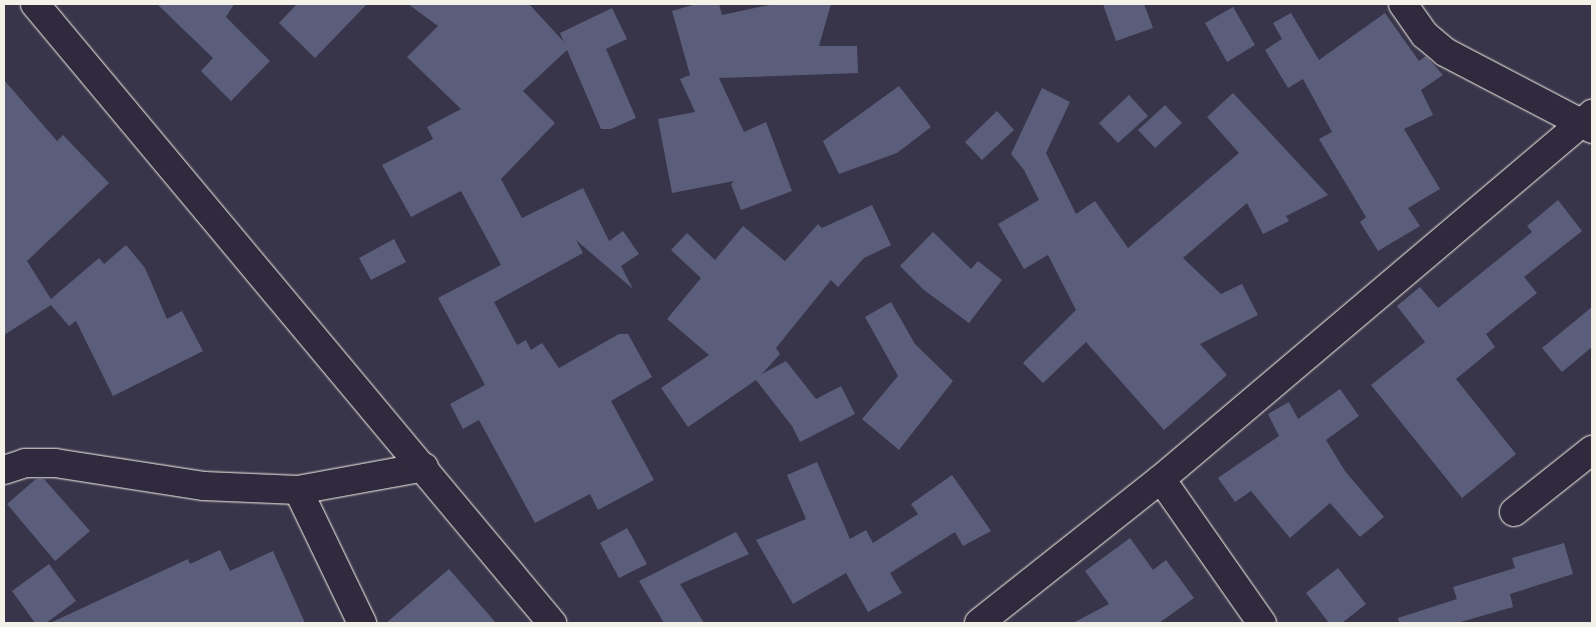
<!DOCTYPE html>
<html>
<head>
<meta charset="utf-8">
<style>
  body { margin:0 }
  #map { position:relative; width:1596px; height:627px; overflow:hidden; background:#383449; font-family:Mynerve,sans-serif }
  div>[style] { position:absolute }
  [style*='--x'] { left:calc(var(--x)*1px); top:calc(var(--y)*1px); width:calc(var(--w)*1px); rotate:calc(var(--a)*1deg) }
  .building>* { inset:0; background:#5b5e7b }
  .roads { filter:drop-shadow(0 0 1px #f4f1e8) drop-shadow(0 0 1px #f4f1e8) }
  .street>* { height:28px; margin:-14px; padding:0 14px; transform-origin:14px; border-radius:14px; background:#2f2a3d }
  .secondary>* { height:28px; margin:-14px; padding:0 14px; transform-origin:14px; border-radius:14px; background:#2f2a3d }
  span { translate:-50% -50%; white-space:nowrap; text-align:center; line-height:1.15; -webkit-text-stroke:5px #2f2a3d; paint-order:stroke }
  .frame { position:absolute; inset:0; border:5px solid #f4f1e8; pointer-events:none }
</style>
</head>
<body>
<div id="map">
  <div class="building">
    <i style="clip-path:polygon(157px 4px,234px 4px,226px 17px,270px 61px,231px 101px,201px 71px,213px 58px)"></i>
    <i style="clip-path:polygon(297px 4px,367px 4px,315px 58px,279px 23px)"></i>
    <i style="clip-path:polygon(408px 4px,529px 4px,564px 42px,560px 33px,612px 8px,627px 39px,606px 49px,636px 118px,611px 129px,601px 129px,567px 50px,523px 91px,555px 123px,501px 179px,522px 218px,583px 188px,609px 241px,623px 231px,639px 254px,621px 266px,633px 289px,576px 240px,583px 253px,494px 302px,517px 345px,526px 340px,531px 350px,542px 343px,559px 368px,619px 334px,628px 334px,652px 377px,611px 401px,654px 480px,598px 510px,590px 494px,535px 523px,479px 420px,463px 429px,450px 404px,485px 385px,438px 298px,501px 265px,461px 191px,411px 217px,382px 165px,433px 139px,427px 127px,461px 109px,407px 57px,438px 26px)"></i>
    <i style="clip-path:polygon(696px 4px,719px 4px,722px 15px,774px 4px,831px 4px,819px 46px,857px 46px,858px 73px,719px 78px,744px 132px,766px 122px,792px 191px,741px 210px,731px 184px,734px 181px,672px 193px,658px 119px,695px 112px,680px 79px,690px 75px,672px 11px)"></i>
    <i style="clip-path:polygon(1103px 4px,1144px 4px,1153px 28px,1116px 41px)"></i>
    <i style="clip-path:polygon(1233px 7px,1255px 45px,1227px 62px,1205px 23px)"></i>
    <i style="clip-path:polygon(1291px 13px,1319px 60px,1385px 13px,1419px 61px,1426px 56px,1443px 75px,1421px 90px,1433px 115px,1404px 129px,1440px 189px,1408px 208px,1420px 226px,1378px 251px,1360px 222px,1366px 217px,1319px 139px,1332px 132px,1303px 79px,1288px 88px,1265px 50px,1282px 39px,1273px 23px)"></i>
    <i style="clip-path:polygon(4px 80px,57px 141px,63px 135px,109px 183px,27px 261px,51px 299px,99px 258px,104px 264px,126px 245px,145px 268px,167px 319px,182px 311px,203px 351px,113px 396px,76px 321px,69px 326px,51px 305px,4px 335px)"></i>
    <i style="clip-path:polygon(899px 86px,931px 127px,897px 153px,839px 174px,823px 141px)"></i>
    <i style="clip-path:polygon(1042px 88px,1070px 102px,1046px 153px,1076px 214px,1095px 201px,1128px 248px,1239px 153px,1207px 117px,1233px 93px,1328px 195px,1286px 216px,1289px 221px,1263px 234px,1247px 203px,1183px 258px,1221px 294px,1242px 284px,1258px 315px,1200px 344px,1227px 375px,1164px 430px,1086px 342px,1043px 383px,1023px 363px,1076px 310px,1048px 255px,1024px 269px,998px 224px,1039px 200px,1024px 170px,1011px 154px)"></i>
    <i style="clip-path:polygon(1129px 95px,1148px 116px,1118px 143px,1099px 123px)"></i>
    <i style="clip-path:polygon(1165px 105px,1182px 123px,1155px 148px,1138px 130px)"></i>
    <i style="clip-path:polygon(997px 111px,1014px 130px,982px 160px,965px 142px)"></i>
    <i style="clip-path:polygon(1558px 200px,1582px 231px,1524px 277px,1537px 293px,1486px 334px,1495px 347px,1456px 379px,1516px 454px,1462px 498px,1371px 385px,1425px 342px,1397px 306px,1420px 287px,1438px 308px,1532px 232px,1527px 226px)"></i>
    <i style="clip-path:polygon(872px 205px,891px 245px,864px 258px,838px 287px,831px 280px,776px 348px,780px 354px,762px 374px,786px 361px,816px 399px,841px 386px,855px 414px,800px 442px,792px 426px,756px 380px,688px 427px,661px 388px,709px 355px,667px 319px,701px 278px,671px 250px,687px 233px,715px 260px,743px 226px,785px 261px,818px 224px,822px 228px)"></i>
    <i style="clip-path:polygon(933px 232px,971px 269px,978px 261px,1002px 280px,969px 323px,924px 290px,900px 266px)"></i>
    <i style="clip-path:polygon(394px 239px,406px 262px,371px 280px,359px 258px)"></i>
    <i style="clip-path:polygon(891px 302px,915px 344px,953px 381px,899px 450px,862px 419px,898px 376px,865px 317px)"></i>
    <i style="clip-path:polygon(1592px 307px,1592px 347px,1562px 372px,1542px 348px)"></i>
    <i style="clip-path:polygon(1340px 389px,1359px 416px,1326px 440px,1345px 471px,1384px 517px,1360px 537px,1330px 503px,1290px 538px,1251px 491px,1235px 502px,1218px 478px,1279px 436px,1268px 414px,1289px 402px,1298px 419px)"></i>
    <i style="clip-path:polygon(817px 462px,850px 539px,866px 530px,873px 543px,918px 514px,911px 504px,952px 475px,991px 531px,963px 546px,955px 532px,890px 573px,902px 593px,868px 612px,846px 573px,793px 604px,756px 540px,806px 519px,787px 475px)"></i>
    <i style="clip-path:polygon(36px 479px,44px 479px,90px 531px,55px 561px,7px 504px)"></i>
    <i style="clip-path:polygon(627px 528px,647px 564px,619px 578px,600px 543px)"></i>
    <i style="clip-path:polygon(736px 532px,749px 554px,680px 584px,704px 623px,664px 623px,639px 581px)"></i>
    <i style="clip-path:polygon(1130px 538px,1153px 570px,1166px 560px,1194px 598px,1159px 623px,1073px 623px,1109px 604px,1085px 571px)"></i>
    <i style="clip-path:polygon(1564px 543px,1573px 574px,1510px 594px,1513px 607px,1457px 623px,1399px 623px,1398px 618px,1457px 599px,1453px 587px,1515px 568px,1512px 558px)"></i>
    <i style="clip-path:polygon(220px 550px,230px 571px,273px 551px,305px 623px,50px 623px,188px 559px,190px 564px)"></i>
    <i style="clip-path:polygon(49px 564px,76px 601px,46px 623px,35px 623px,12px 591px)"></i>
    <i style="clip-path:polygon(1338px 568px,1366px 604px,1342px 623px,1329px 623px,1306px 593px)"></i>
    <i style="clip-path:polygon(449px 569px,496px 623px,386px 623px)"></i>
  </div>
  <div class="roads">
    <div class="street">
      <i style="--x:1403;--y:4;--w:38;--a:55"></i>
      <i style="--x:1425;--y:35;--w:26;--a:40"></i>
      <i style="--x:1445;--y:52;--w:166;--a:27.6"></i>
      <i style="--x:4;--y:470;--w:22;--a:-18"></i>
      <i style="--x:25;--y:463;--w:30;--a:0"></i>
      <i style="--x:55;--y:463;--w:151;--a:8.8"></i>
      <i style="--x:204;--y:486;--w:94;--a:2.4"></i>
      <i style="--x:298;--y:490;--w:128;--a:-10.3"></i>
      <i style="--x:1161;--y:479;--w:176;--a:55"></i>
      <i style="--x:298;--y:490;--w:148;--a:64.3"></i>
      <i style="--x:1514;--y:512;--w:100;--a:-38.5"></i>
      <i style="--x:979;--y:623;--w:232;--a:-38.4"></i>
      <i style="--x:1161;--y:479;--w:565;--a:-40.26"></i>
    </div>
    <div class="secondary">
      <i style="--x:35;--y:4;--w:807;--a:50.13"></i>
    </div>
  </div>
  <div class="frame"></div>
</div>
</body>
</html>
